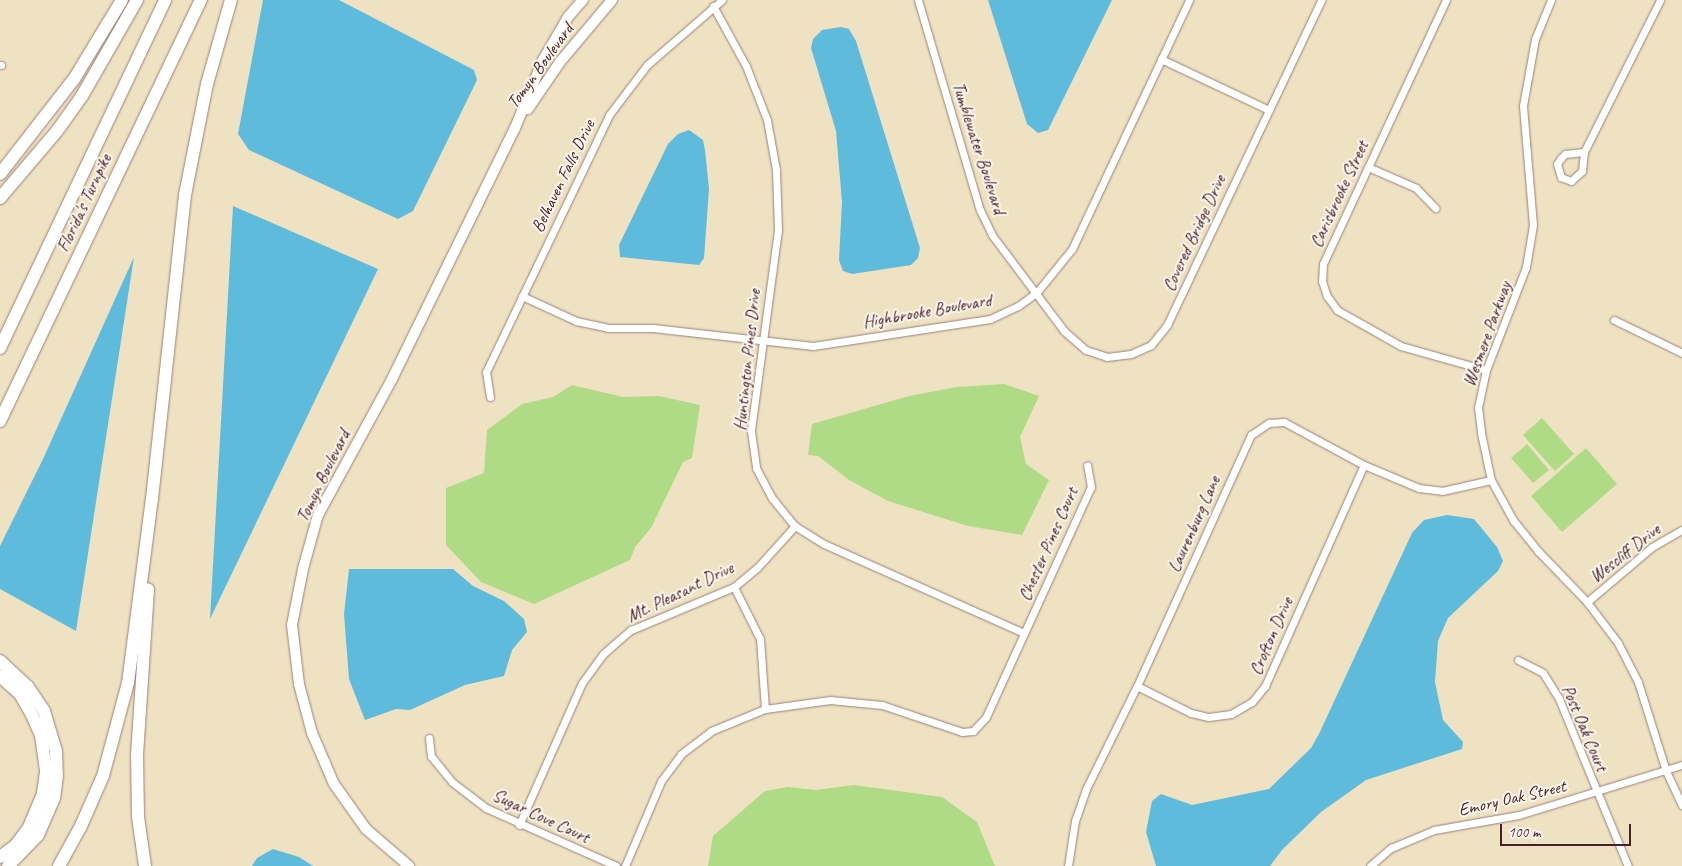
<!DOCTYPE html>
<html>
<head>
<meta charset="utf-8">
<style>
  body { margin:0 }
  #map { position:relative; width:1682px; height:866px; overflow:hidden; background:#efe2c3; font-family:Caveat,sans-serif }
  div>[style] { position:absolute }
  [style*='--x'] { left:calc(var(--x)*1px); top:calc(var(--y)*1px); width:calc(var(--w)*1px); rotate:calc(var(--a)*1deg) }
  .green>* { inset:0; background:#b0db86 }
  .water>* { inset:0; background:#5ebbdc }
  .roads { filter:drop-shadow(0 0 1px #9c8077) drop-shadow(0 0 1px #9c8077) }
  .street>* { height:7px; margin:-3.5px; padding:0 3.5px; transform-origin:3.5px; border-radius:3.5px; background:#fff }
  .secondary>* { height:10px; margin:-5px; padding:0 5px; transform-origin:5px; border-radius:5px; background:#fff }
  .highway>* { height:12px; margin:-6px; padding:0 6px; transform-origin:6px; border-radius:6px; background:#fff }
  span { translate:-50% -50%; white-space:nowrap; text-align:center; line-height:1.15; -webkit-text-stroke:4px #fbf7ec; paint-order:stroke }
  .street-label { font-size:18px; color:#4a1f2b }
  .scale { position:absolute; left:1500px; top:824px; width:131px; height:22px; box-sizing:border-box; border:2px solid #4a1f2b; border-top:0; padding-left:6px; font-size:15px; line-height:18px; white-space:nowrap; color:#4a1f2b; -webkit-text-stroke:4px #fbf7ec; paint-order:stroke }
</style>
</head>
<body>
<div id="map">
  <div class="green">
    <i style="clip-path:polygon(1004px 384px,1039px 396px,1020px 437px,1026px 464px,1049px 480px,1022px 535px,968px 526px,888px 501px,849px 480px,818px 456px,808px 455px,812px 424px,909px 396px,957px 387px)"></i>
    <i style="clip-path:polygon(572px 385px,623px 397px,659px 396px,700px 405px,692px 458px,683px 462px,651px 528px,635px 547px,630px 560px,534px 604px,481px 582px,446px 545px,446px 488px,484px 473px,487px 430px,522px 404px,553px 397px)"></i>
    <i style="clip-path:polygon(1542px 418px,1574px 454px,1555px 471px,1523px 435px)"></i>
    <i style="clip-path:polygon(1527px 444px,1549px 470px,1533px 483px,1511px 458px)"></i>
    <i style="clip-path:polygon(1586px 448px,1617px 484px,1562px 532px,1531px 496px)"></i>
    <i style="clip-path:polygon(854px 785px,942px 797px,977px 822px,995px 866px,708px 866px,713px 836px,765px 791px,788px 787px,816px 790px)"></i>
  </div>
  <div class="water">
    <i style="clip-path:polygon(263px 0,339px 0,474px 70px,477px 80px,413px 211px,398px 219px,249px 150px,238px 134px)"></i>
    <i style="clip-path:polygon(988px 0,1112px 0,1048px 130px,1038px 133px,1027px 124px)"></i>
    <i style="clip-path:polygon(841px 27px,849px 29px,856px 41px,920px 248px,918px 258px,911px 265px,852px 274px,843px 271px,839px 260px,842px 202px,836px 131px,811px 48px,813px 39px,822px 30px)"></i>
    <i style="clip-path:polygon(689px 130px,703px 140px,705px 150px,709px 189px,704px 258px,699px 265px,620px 257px,619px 245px,668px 144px,678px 134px)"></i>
    <i style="clip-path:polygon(233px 206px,378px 269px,210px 619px)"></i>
    <i style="clip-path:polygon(134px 257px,76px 631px,0 589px,0 546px,43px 459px)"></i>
    <i style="clip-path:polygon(1447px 515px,1474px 519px,1497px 547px,1503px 561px,1498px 571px,1448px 618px,1438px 641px,1435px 682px,1443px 720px,1463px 742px,1462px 749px,1366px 780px,1321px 812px,1282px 850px,1270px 866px,1156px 866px,1146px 832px,1152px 801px,1161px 794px,1192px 805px,1269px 789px,1311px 748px,1319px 734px,1412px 533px,1424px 520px)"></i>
    <i style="clip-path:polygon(349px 569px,453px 569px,473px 586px,504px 601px,524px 619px,527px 632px,512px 650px,504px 676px,465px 685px,410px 710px,396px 709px,365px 720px,349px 679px,344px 614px)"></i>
    <i style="clip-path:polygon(273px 849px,299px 857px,313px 866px,252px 866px,257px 858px)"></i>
  </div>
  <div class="roads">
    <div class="street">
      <i style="--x:918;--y:0;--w:219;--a:73.6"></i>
      <i style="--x:980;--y:210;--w:28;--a:64"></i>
      <i style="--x:992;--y:235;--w:120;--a:53.1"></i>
      <i style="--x:1064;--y:331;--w:29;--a:41"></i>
      <i style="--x:1086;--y:350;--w:22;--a:18"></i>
      <i style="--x:1107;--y:357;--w:24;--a:-7"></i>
      <i style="--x:1131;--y:354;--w:22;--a:-24"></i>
      <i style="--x:1151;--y:345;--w:26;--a:-51"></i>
      <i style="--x:1167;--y:325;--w:360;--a:-64.6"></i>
      <i style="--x:1446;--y:0;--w:291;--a:115"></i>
      <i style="--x:1323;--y:264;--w:17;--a:93"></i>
      <i style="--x:1322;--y:281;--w:16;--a:72"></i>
      <i style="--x:1327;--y:296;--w:17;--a:54"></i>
      <i style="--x:1337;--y:310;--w:73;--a:29.4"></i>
      <i style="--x:1401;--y:346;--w:88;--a:15.8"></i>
      <i style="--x:1551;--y:0;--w:42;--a:112.3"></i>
      <i style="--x:1535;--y:39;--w:68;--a:100.2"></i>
      <i style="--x:1523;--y:106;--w:119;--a:85.2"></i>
      <i style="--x:1533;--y:225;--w:43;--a:99.5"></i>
      <i style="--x:1526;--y:267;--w:110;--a:111.2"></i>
      <i style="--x:1486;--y:370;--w:38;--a:102"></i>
      <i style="--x:1478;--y:407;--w:26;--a:83"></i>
      <i style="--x:1481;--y:433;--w:48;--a:78"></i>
      <i style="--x:1491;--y:480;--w:46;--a:61.2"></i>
      <i style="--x:1513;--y:520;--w:40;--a:51"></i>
      <i style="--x:1538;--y:551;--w:71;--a:46.1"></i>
      <i style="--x:1587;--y:602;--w:51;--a:52.9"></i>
      <i style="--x:1618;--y:643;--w:44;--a:62.9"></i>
      <i style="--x:1638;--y:682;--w:93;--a:72.5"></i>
      <i style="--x:1666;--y:771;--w:38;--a:65"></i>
      <i style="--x:713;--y:6;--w:68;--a:61.2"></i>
      <i style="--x:746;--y:66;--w:58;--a:68.7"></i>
      <i style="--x:767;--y:120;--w:51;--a:79.8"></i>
      <i style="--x:776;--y:170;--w:60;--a:88.1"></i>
      <i style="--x:778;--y:230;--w:203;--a:97.7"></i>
      <i style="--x:751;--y:431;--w:37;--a:82"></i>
      <i style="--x:756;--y:468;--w:34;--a:62"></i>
      <i style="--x:772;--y:498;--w:36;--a:51"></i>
      <i style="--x:795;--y:526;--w:34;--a:32"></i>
      <i style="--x:824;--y:544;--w:219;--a:24"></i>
      <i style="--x:1161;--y:59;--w:119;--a:25.3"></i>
      <i style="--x:0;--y:65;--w:1;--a:0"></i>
      <i style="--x:1584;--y:152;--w:19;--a:174"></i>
      <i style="--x:1565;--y:154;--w:6;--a:135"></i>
      <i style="--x:1561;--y:158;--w:7;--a:124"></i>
      <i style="--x:1557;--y:164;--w:14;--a:73"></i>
      <i style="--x:1561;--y:177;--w:11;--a:22"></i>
      <i style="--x:1571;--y:181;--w:15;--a:-42"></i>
      <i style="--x:1582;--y:171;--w:19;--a:-84"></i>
      <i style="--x:1584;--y:152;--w:170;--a:-63.4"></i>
      <i style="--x:1368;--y:167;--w:52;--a:23.6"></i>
      <i style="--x:1416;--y:188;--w:28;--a:46"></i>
      <i style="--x:522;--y:296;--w:60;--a:24.8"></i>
      <i style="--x:576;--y:321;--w:33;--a:12"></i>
      <i style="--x:608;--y:328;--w:45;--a:0"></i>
      <i style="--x:653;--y:328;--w:161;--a:6.4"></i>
      <i style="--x:813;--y:346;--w:179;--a:-8.7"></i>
      <i style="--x:990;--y:319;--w:31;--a:-25"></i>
      <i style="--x:1018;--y:306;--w:24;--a:-36"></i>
      <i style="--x:1037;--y:292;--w:55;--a:-50.9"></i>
      <i style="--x:1072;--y:249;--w:275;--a:-64.8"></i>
      <i style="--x:1614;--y:320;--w:76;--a:25.9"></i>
      <i style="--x:490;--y:397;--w:25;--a:-99"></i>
      <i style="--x:486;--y:372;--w:285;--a:-64.4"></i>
      <i style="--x:609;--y:115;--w:63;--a:-52.8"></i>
      <i style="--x:647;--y:65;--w:99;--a:-40.9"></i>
      <i style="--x:734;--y:587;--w:58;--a:63.4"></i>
      <i style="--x:760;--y:639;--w:70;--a:85.9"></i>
      <i style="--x:1587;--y:602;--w:85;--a:-40.2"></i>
      <i style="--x:1652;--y:547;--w:34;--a:-30"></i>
      <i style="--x:1518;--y:660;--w:28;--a:27"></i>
      <i style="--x:1543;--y:673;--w:31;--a:58"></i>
      <i style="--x:1559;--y:699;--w:181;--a:67.6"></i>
      <i style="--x:1137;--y:686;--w:60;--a:26.6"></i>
      <i style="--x:1191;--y:713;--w:18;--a:13"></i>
      <i style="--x:1209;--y:717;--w:22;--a:-8"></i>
      <i style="--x:1231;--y:714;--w:24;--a:-30"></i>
      <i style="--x:1252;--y:702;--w:21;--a:-51"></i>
      <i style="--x:1265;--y:686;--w:242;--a:-65.9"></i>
      <i style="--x:429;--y:738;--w:18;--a:84"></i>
      <i style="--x:431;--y:756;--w:33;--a:51"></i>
      <i style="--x:452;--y:782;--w:43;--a:37.4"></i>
      <i style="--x:486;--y:808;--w:142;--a:24"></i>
      <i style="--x:519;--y:825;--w:155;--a:-66.1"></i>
      <i style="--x:582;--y:683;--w:36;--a:-54"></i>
      <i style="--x:603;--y:654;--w:37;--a:-41"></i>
      <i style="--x:631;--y:630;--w:112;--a:-22.7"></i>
      <i style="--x:734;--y:587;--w:30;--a:-40"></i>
      <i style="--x:757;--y:568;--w:57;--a:-47.9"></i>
      <i style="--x:625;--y:866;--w:92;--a:-67"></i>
      <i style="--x:661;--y:781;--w:34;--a:-53"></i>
      <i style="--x:681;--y:754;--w:38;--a:-37"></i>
      <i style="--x:711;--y:731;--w:58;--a:-22.2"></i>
      <i style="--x:765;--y:709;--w:66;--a:-7.9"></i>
      <i style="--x:830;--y:700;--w:52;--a:5.5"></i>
      <i style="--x:882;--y:705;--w:84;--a:18.6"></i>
      <i style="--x:962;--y:732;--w:11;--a:-5"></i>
      <i style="--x:973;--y:731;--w:19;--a:-47"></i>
      <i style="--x:986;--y:717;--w:253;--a:-65.5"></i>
      <i style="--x:1091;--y:487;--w:22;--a:-100"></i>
      <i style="--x:1068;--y:866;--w:46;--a:-81.2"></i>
      <i style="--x:1075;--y:821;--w:34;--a:-71"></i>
      <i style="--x:1086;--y:789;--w:115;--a:-63.7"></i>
      <i style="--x:1137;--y:686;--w:276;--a:-65.6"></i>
      <i style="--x:1251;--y:435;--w:22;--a:-34"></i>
      <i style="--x:1269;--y:423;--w:15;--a:-4"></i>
      <i style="--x:1284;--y:422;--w:91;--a:28.3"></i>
      <i style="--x:1364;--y:465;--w:60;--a:22.7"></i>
      <i style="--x:1419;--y:488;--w:23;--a:7"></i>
      <i style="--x:1442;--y:491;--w:50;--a:-12.7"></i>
      <i style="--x:1370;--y:866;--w:28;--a:-41"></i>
      <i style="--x:1391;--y:848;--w:47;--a:-22.7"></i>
      <i style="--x:1434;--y:830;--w:86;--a:-10"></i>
      <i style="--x:1519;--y:815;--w:170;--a:-17.1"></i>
    </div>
    <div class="secondary">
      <i style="--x:528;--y:109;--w:57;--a:-55.8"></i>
      <i style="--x:560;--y:62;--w:81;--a:-50"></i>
      <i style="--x:409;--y:866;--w:57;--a:-139.3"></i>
      <i style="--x:366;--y:829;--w:55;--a:-125.4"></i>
      <i style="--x:334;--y:784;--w:56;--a:-113.3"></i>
      <i style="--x:312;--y:733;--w:51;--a:-104.9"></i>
      <i style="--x:299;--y:684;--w:59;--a:-96.8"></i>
      <i style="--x:292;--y:625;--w:57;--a:-78.9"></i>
      <i style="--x:303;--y:569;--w:56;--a:-74.5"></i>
      <i style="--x:318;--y:515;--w:155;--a:-61.4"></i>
      <i style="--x:392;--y:379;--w:280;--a:-63.9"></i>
      <i style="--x:515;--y:128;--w:74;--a:-67.6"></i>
      <i style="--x:543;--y:60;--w:50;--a:-59.8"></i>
      <i style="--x:568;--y:17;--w:23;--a:-49"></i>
    </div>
    <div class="highway">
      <i style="--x:0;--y:174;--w:120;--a:-52.1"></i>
      <i style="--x:74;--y:79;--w:92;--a:-58.7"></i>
      <i style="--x:0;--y:198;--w:88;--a:-49.6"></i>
      <i style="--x:57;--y:131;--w:43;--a:-54.5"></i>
      <i style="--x:82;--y:96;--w:111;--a:-60.2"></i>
      <i style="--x:0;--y:348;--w:385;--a:-64.6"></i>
      <i style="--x:0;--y:421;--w:467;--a:-64.5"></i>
      <i style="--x:0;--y:661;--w:38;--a:43"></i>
      <i style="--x:28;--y:687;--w:29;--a:56"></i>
      <i style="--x:44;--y:711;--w:42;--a:73.3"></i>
      <i style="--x:56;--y:751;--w:24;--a:88"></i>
      <i style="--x:57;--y:775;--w:23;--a:97"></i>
      <i style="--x:54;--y:798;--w:40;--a:113.4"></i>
      <i style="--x:38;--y:835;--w:43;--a:134.1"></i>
      <i style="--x:0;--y:676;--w:27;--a:42"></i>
      <i style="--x:20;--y:694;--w:24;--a:60"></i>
      <i style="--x:32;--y:715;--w:22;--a:66"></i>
      <i style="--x:41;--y:735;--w:37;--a:82"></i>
      <i style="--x:46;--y:772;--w:22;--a:98"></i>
      <i style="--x:43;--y:794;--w:38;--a:113"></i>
      <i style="--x:28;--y:829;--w:20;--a:127"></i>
      <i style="--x:16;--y:845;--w:20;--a:143"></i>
      <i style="--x:59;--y:866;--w:46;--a:-61.2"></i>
      <i style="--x:81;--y:826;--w:55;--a:-66.3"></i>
      <i style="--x:103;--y:776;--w:96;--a:-75"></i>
      <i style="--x:128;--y:683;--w:186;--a:-82.6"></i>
      <i style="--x:152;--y:499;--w:306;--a:-83.8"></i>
      <i style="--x:185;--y:195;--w:113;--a:-78.8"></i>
      <i style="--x:207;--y:84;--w:87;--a:-74.1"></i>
      <i style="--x:145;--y:866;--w:49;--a:-98.1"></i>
      <i style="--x:138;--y:817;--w:62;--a:-90.9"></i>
      <i style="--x:137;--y:755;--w:166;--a:-86.2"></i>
    </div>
  </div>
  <div class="street-label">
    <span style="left:540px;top:66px;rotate:-54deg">Tomyn Boulevard</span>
    <span style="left:979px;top:148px;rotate:72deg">Tumblewater Boulevard</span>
    <span style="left:563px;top:176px;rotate:-64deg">Belhaven Falls Drive</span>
    <span style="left:1339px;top:194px;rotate:-65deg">Carisbrooke Street</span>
    <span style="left:84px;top:203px;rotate:-65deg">Florida's Turnpike</span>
    <span style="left:1194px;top:233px;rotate:-65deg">Covered Bridge Drive</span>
    <span style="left:927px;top:311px;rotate:-10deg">Highbrooke Boulevard</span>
    <span style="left:1487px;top:334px;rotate:-70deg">Wesmere Parkway</span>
    <span style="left:747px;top:360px;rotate:-84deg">Huntington Pines Drive</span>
    <span style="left:323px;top:476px;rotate:-64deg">Tomyn Boulevard</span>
    <span style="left:1194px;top:524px;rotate:-66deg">Laurenburg Lane</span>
    <span style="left:1048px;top:544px;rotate:-66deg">Chester Pines Court</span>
    <span style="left:1625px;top:553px;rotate:-38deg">Wescliff Drive</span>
    <span style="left:680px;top:592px;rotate:-26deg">Mt. Pleasant Drive</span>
    <span style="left:1271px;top:636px;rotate:-66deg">Crofton Drive</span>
    <span style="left:1585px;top:728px;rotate:67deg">Post Oak Court</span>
    <span style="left:1512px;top:798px;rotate:-13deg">Emory Oak Street</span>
    <span style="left:541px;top:816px;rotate:25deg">Sugar Cove Court</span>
  </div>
  <div class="scale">100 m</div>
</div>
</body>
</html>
